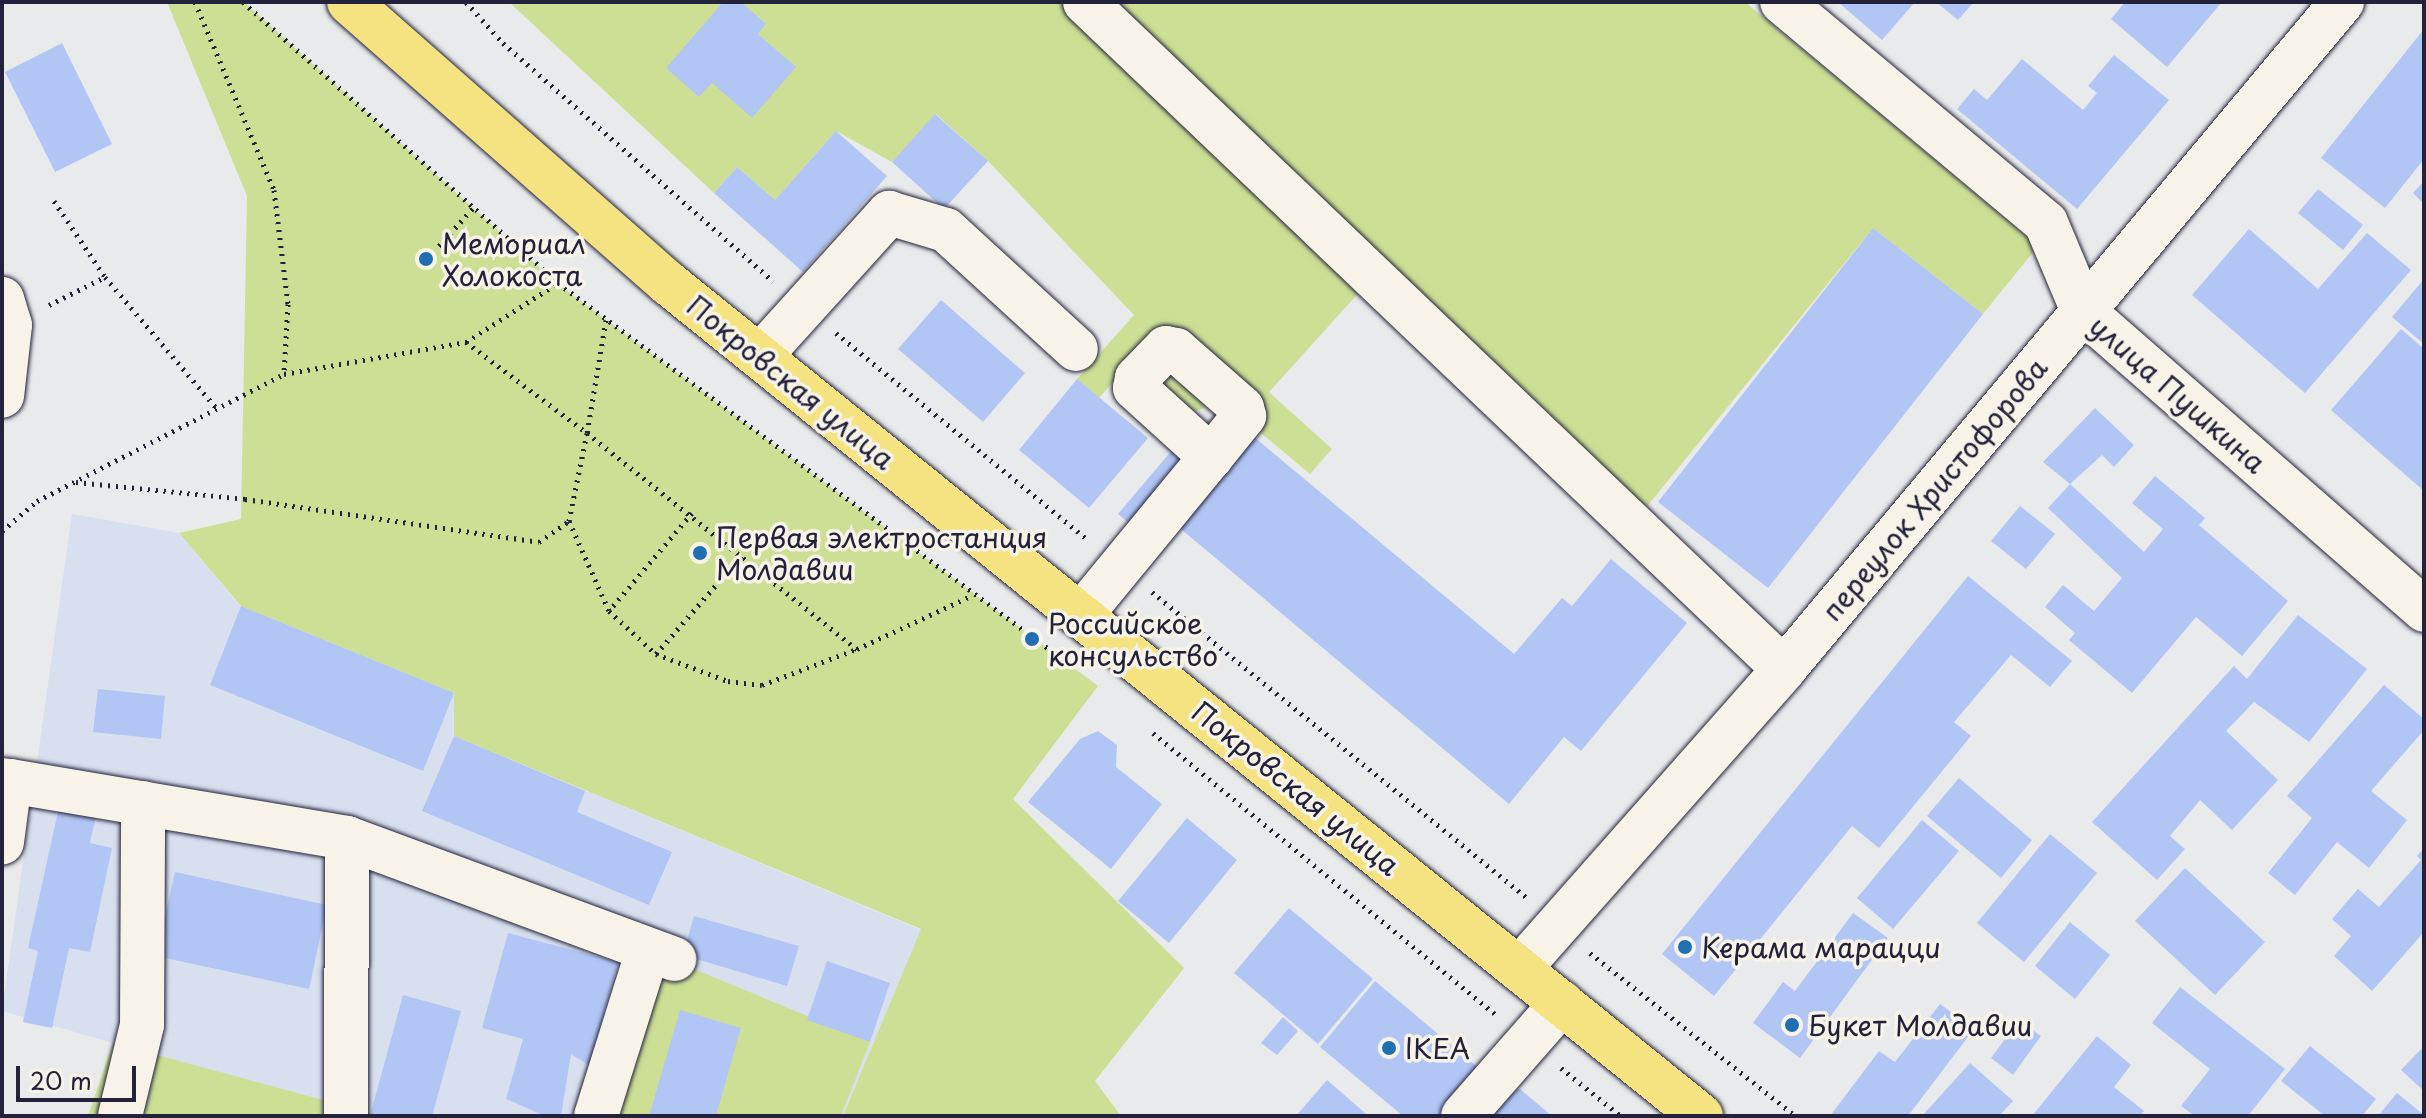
<!DOCTYPE html>
<html>
<head>
<meta charset="utf-8">
<style>
  body { margin:0 }
  #map { position:relative; width:2426px; height:1118px; overflow:hidden; background:#e9eaeb; font-family:"Playpen Sans",sans-serif }
  div>[style] { position:absolute }
  [style*='--x'] { left:calc(var(--x)*1px); top:calc(var(--y)*1px); width:calc(var(--w)*1px); rotate:calc(var(--a)*1deg) }
  .built>* { inset:0; background:#d8dfee }
  .green>* { inset:0; background:#cddf94 }
  .building>* { inset:0; background:#b2c6f5 }
  .path>* { height:5px; margin-top:-2.5px; transform-origin:0; background:repeating-linear-gradient(90deg,#22223b 0 2px,transparent 0 8px) }
  .roads { filter:drop-shadow(0 0 2px #22223b) drop-shadow(0 0 2px #22223b) }
  .minor>* { height:44px; margin:-22px; padding:0 22px; transform-origin:22px; border-radius:22px; background:#f7f3e8 }
  .major>* { height:44px; margin:-22px; padding:0 22px; transform-origin:22px; border-radius:22px; background:#f5e382 }
  .dots>* { width:22px; height:22px; translate:-50% -50%; box-sizing:border-box; border:4px solid #f7f3e8; border-radius:50% }
  span { translate:-50% -50%; white-space:nowrap; text-align:center; line-height:1.15; -webkit-text-stroke:7px #f7f3e8; paint-order:stroke }
  .poi-label { font-size:28px; color:#22223b }
  .left { translate:0 -50%; text-align:left }
  .street-label { font-size:28px; color:#22223b }
  .frame { position:absolute; inset:0; border:4px solid #22223b; pointer-events:none }
  .scale { position:absolute; left:16px; top:1066px; width:120px; height:36px; box-sizing:border-box; border:4px solid #22223b; border-top:0; padding-left:10px; font-size:24px; line-height:28px; white-space:nowrap; color:#22223b; -webkit-text-stroke:6px #f7f3e8; paint-order:stroke }
</style>
</head>
<body>
<div id="map">
  <div class="built">
    <i style="clip-path:polygon(72px 514px,179px 533px,241px 607px,454px 693px,454px 736px,921px 930px,843px 1116px,88px 1116px,113px 1043px,2px 1011px)"></i>
  </div>
  <div class="green">
    <i style="clip-path:polygon(167px 2px,244px 2px,558px 284px,1098px 686px,1013px 799px,1184px 968px,1095px 1081px,1121px 1116px,843px 1116px,921px 929px,454px 736px,454px 693px,241px 606px,179px 533px,241px 519px,247px 196px)"></i>
    <i style="clip-path:polygon(509px 2px,1745px 2px,2038px 246px,1983px 314px,1873px 228px,1632px 525px,1373px 277px,1269px 392px,1332px 449px,1310px 474px,1150px 340px,1099px 398px,1077px 379px,1134px 315px,988px 161px,936px 114px,892px 162px,836px 131px,775px 200px,737px 167px,714px 193px)"></i>
    <i style="clip-path:polygon(1158px 366px,1206px 396px,1205px 408px,1192px 412px,1156px 378px)"></i>
    <i style="clip-path:polygon(648px 950px,870px 1042px,841px 1116px,596px 1116px)"></i>
    <i style="clip-path:polygon(113px 1043px,371px 1113px,370px 1116px,88px 1116px)"></i>
  </div>
  <div class="building">
    <i style="clip-path:polygon(723px 2px,741px 2px,766px 24px,758px 34px,796px 67px,752px 118px,712px 83px,699px 97px,666px 68px)"></i>
    <i style="clip-path:polygon(1838px 2px,1915px 2px,1882px 40px)"></i>
    <i style="clip-path:polygon(1936px 2px,1974px 2px,1958px 20px)"></i>
    <i style="clip-path:polygon(2125px 2px,2222px 2px,2167px 67px,2111px 19px)"></i>
    <i style="clip-path:polygon(2424px 29px,2424px 159px,2385px 208px,2321px 158px)"></i>
    <i style="clip-path:polygon(62px 43px,112px 144px,55px 172px,5px 72px)"></i>
    <i style="clip-path:polygon(2114px 55px,2169px 100px,2077px 209px,1957px 109px,1974px 89px,1987px 100px,2022px 59px,2083px 110px,2097px 93px,2088px 86px)"></i>
    <i style="clip-path:polygon(935px 114px,988px 161px,944px 209px,892px 162px)"></i>
    <i style="clip-path:polygon(836px 131px,887px 176px,803px 272px,714px 193px,737px 167px,775px 200px)"></i>
    <i style="clip-path:polygon(2424px 181px,2424px 204px,2413px 193px)"></i>
    <i style="clip-path:polygon(2318px 189px,2363px 225px,2343px 250px,2298px 213px)"></i>
    <i style="clip-path:polygon(1873px 228px,1983px 314px,1768px 588px,1658px 502px)"></i>
    <i style="clip-path:polygon(2249px 229px,2318px 289px,2367px 233px,2411px 270px,2305px 393px,2192px 295px)"></i>
    <i style="clip-path:polygon(2424px 279px,2424px 344px,2392px 317px)"></i>
    <i style="clip-path:polygon(941px 300px,1025px 373px,983px 422px,898px 349px)"></i>
    <i style="clip-path:polygon(2401px 329px,2424px 349px,2424px 491px,2331px 410px)"></i>
    <i style="clip-path:polygon(1077px 379px,1148px 438px,1089px 508px,1019px 450px)"></i>
    <i style="clip-path:polygon(2095px 408px,2134px 445px,2114px 467px,2102px 455px,2070px 484px,2043px 462px)"></i>
    <i style="clip-path:polygon(1247px 431px,1514px 654px,1562px 598px,1572px 606px,1611px 559px,1687px 623px,1581px 751px,1564px 737px,1509px 804px,1175px 524px)"></i>
    <i style="clip-path:polygon(1173px 449px,1189px 462px,1135px 528px,1118px 514px)"></i>
    <i style="clip-path:polygon(2155px 476px,2205px 518px,2199px 525px,2288px 601px,2242px 656px,2196px 617px,2132px 693px,2069px 640px,2075px 633px,2045px 607px,2063px 585px,2094px 611px,2122px 578px,2048px 508px,2070px 484px,2144px 552px,2163px 529px,2132px 503px)"></i>
    <i style="clip-path:polygon(2020px 506px,2055px 534px,2026px 569px,1991px 541px)"></i>
    <i style="clip-path:polygon(1968px 576px,2072px 661px,2050px 687px,2011px 655px,1954px 722px,1971px 736px,1879px 848px,1852px 826px,1714px 996px,1662px 954px)"></i>
    <i style="clip-path:polygon(241px 606px,454px 693px,423px 771px,210px 685px)"></i>
    <i style="clip-path:polygon(2298px 615px,2367px 669px,2309px 742px,2254px 702px,2226px 731px,2278px 780px,2232px 830px,2200px 800px,2170px 836px,2185px 849px,2157px 880px,2092px 822px,2234px 666px,2247px 679px)"></i>
    <i style="clip-path:polygon(2384px 685px,2424px 719px,2424px 730px,2371px 791px,2407px 820px,2369px 868px,2337px 842px,2295px 895px,2268px 873px,2312px 818px,2287px 796px)"></i>
    <i style="clip-path:polygon(98px 689px,165px 696px,161px 739px,93px 732px)"></i>
    <i style="clip-path:polygon(1098px 731px,1117px 745px,1116px 767px,1162px 804px,1111px 869px,1028px 802px,1080px 739px)"></i>
    <i style="clip-path:polygon(454px 736px,585px 791px,577px 812px,672px 852px,649px 905px,422px 811px)"></i>
    <i style="clip-path:polygon(1959px 778px,2032px 840px,2001px 878px,1927px 816px)"></i>
    <i style="clip-path:polygon(61px 798px,98px 807px,90px 843px,112px 848px,90px 952px,69px 948px,52px 1028px,23px 1022px,38px 951px,28px 948px)"></i>
    <i style="clip-path:polygon(1187px 818px,1237px 860px,1169px 943px,1118px 901px)"></i>
    <i style="clip-path:polygon(1922px 820px,1959px 851px,1893px 929px,1857px 898px)"></i>
    <i style="clip-path:polygon(2050px 834px,2097px 873px,2024px 962px,1977px 923px)"></i>
    <i style="clip-path:polygon(2424px 848px,2424px 932px,2372px 991px,2334px 956px,2351px 936px,2332px 919px,2358px 889px,2379px 907px,2421px 860px,2417px 856px)"></i>
    <i style="clip-path:polygon(2185px 868px,2265px 942px,2215px 995px,2135px 921px)"></i>
    <i style="clip-path:polygon(175px 872px,327px 905px,309px 989px,156px 956px)"></i>
    <i style="clip-path:polygon(1289px 908px,1373px 979px,1318px 1044px,1234px 973px)"></i>
    <i style="clip-path:polygon(1853px 913px,1888px 938px,1800px 1058px,1753px 1023px,1783px 982px,1795px 991px)"></i>
    <i style="clip-path:polygon(694px 916px,799px 946px,787px 986px,683px 955px)"></i>
    <i style="clip-path:polygon(2070px 922px,2110px 955px,2075px 999px,2035px 966px)"></i>
    <i style="clip-path:polygon(508px 933px,618px 962px,590px 1066px,571px 1054px,561px 1116px,545px 1116px,506px 1099px,523px 1039px,482px 1028px)"></i>
    <i style="clip-path:polygon(827px 961px,890px 983px,870px 1042px,807px 1020px)"></i>
    <i style="clip-path:polygon(1375px 981px,1481px 1070px,1441px 1116px,1403px 1116px,1320px 1047px)"></i>
    <i style="clip-path:polygon(2180px 987px,2285px 1069px,2248px 1116px,2195px 1116px,2181px 1106px,2210px 1069px,2152px 1023px)"></i>
    <i style="clip-path:polygon(403px 995px,461px 1011px,432px 1116px,370px 1116px)"></i>
    <i style="clip-path:polygon(1940px 1004px,1974px 1029px,1908px 1116px,1830px 1116px,1879px 1051px,1895px 1062px)"></i>
    <i style="clip-path:polygon(680px 1010px,741px 1028px,716px 1116px,649px 1116px)"></i>
    <i style="clip-path:polygon(1283px 1017px,1298px 1031px,1277px 1055px,1261px 1043px)"></i>
    <i style="clip-path:polygon(2019px 1020px,2041px 1036px,2013px 1075px,1991px 1058px)"></i>
    <i style="clip-path:polygon(2097px 1036px,2131px 1065px,2114px 1087px,2144px 1111px,2140px 1116px,2032px 1116px)"></i>
    <i style="clip-path:polygon(2310px 1046px,2376px 1099px,2362px 1116px,2325px 1116px,2281px 1081px)"></i>
    <i style="clip-path:polygon(2424px 1046px,2424px 1091px,2401px 1070px)"></i>
    <i style="clip-path:polygon(1970px 1063px,2013px 1101px,1999px 1116px,1922px 1116px)"></i>
    <i style="clip-path:polygon(1327px 1080px,1365px 1113px,1362px 1116px,1296px 1116px)"></i>
    <i style="clip-path:polygon(1520px 1089px,1552px 1116px,1476px 1116px,1495px 1094px)"></i>
    <i style="clip-path:polygon(2397px 1093px,2424px 1115px,2424px 1116px,2378px 1116px)"></i>
  </div>
  <div class="path">
    <i style="--x:195;--y:2;--w:204;--a:67.2"></i>
    <i style="--x:274;--y:190;--w:115;--a:83"></i>
    <i style="--x:288;--y:304;--w:70;--a:93.3"></i>
    <i style="--x:243;--y:2;--w:422;--a:41.7"></i>
    <i style="--x:558;--y:283;--w:632;--a:36.71"></i>
    <i style="--x:466;--y:2;--w:55;--a:47.9"></i>
    <i style="--x:503;--y:43;--w:360;--a:41.4"></i>
    <i style="--x:54;--y:201;--w:92;--a:56.1"></i>
    <i style="--x:105;--y:277;--w:175;--a:49.6"></i>
    <i style="--x:439;--y:246;--w:51;--a:-48.2"></i>
    <i style="--x:49;--y:305;--w:63;--a:-26.6"></i>
    <i style="--x:606;--y:320;--w:115;--a:99.5"></i>
    <i style="--x:587;--y:433;--w:346;--a:38.7"></i>
    <i style="--x:857;--y:649;--w:128;--a:-25"></i>
    <i style="--x:836;--y:333;--w:326;--a:39.4"></i>
    <i style="--x:466;--y:342;--w:151;--a:36.9"></i>
    <i style="--x:587;--y:433;--w:90;--a:101.6"></i>
    <i style="--x:569;--y:521;--w:98;--a:66"></i>
    <i style="--x:76;--y:482;--w:170;--a:5.7"></i>
    <i style="--x:245;--y:499;--w:297;--a:8.3"></i>
    <i style="--x:539;--y:542;--w:37;--a:-35"></i>
    <i style="--x:692;--y:513;--w:128;--a:130.3"></i>
    <i style="--x:609;--y:611;--w:64;--a:42.5"></i>
    <i style="--x:656;--y:654;--w:133;--a:-49"></i>
    <i style="--x:2;--y:531;--w:46;--a:-40.6"></i>
    <i style="--x:37;--y:501;--w:278;--a:-27.2"></i>
    <i style="--x:284;--y:374;--w:185;--a:-10"></i>
    <i style="--x:466;--y:342;--w:109;--a:-32.7"></i>
    <i style="--x:1152;--y:592;--w:485;--a:39.2"></i>
    <i style="--x:656;--y:654;--w:77;--a:20.6"></i>
    <i style="--x:728;--y:681;--w:34;--a:7"></i>
    <i style="--x:762;--y:685;--w:102;--a:-20.8"></i>
    <i style="--x:1153;--y:733;--w:446;--a:39.4"></i>
    <i style="--x:1590;--y:953;--w:263;--a:38.4"></i>
    <i style="--x:1561;--y:1068;--w:77;--a:38.7"></i>
  </div>
  <div class="roads">
    <div class="minor">
      <i style="--x:1085;--y:2;--w:966;--a:43.66"></i>
      <i style="--x:1782;--y:2;--w:344;--a:39.9"></i>
      <i style="--x:2046;--y:223;--w:95;--a:67.2"></i>
      <i style="--x:2083;--y:311;--w:454;--a:41.2"></i>
      <i style="--x:2;--y:299;--w:27;--a:73"></i>
      <i style="--x:10;--y:325;--w:71;--a:96.4"></i>
      <i style="--x:760;--y:356;--w:193;--a:-47.9"></i>
      <i style="--x:889;--y:213;--w:59;--a:16.6"></i>
      <i style="--x:946;--y:230;--w:176;--a:42.5"></i>
      <i style="--x:1081;--y:615;--w:205;--a:-50.6"></i>
      <i style="--x:1211;--y:457;--w:53;--a:-51.2"></i>
      <i style="--x:1244;--y:416;--w:8;--a:-104"></i>
      <i style="--x:1242;--y:408;--w:88;--a:-138.7"></i>
      <i style="--x:1176;--y:350;--w:10;--a:-169"></i>
      <i style="--x:1166;--y:348;--w:42;--a:134"></i>
      <i style="--x:1137;--y:378;--w:10;--a:101"></i>
      <i style="--x:1135;--y:388;--w:103;--a:42.2"></i>
      <i style="--x:2;--y:780;--w:8;--a:7"></i>
      <i style="--x:10;--y:781;--w:62;--a:97.5"></i>
      <i style="--x:10;--y:781;--w:342;--a:9.6"></i>
      <i style="--x:347;--y:838;--w:349;--a:20.3"></i>
      <i style="--x:1519;--y:969;--w:400;--a:-48.5"></i>
      <i style="--x:1784;--y:669;--w:870;--a:-50.08"></i>
      <i style="--x:120;--y:1116;--w:94;--a:-76.4"></i>
      <i style="--x:142;--y:1025;--w:222;--a:-89.7"></i>
      <i style="--x:346;--y:1116;--w:278;--a:-89.8"></i>
      <i style="--x:596;--y:1116;--w:174;--a:-72.6"></i>
      <i style="--x:1463;--y:1116;--w:150;--a:-48.8"></i>
    </div>
    <div class="major">
      <i style="--x:349;--y:2;--w:425;--a:41.4"></i>
      <i style="--x:668;--y:283;--w:1327;--a:38.88"></i>
    </div>
  </div>
  <div class="dots">
    <i style="left:426px;top:259px;background:#1f6fb2"></i>
    <i style="left:700px;top:553px;background:#1f6fb2"></i>
    <i style="left:1032px;top:639px;background:#1f6fb2"></i>
    <i style="left:1685px;top:947px;background:#1f6fb2"></i>
    <i style="left:1792px;top:1025px;background:#1f6fb2"></i>
    <i style="left:1389px;top:1048px;background:#1f6fb2"></i>
  </div>
  <div class="poi-label">
    <span class="left" style="left:442px;top:259px">Мемориал<br>Холокоста</span>
    <span class="left" style="left:716px;top:553px">Первая электростанция<br>Молдавии</span>
    <span class="left" style="left:1048px;top:639px">Российское<br>консульство</span>
    <span class="left" style="left:1701px;top:947px">Керама марацци</span>
    <span class="left" style="left:1808px;top:1025px">Букет Молдавии</span>
    <span class="left" style="left:1405px;top:1048px">IKEA</span>
  </div>
  <div class="street-label">
    <span style="left:791px;top:382px;rotate:39deg">Покровская улица</span>
    <span style="left:2178px;top:394px;rotate:41deg">улица Пушкина</span>
    <span style="left:1934px;top:489px;rotate:-50deg">переулок Христофорова</span>
    <span style="left:1296px;top:788px;rotate:39deg">Покровская улица</span>
  </div>
  <div class="frame"></div>
  <div class="scale">20 m</div>
</div>
</body>
</html>
